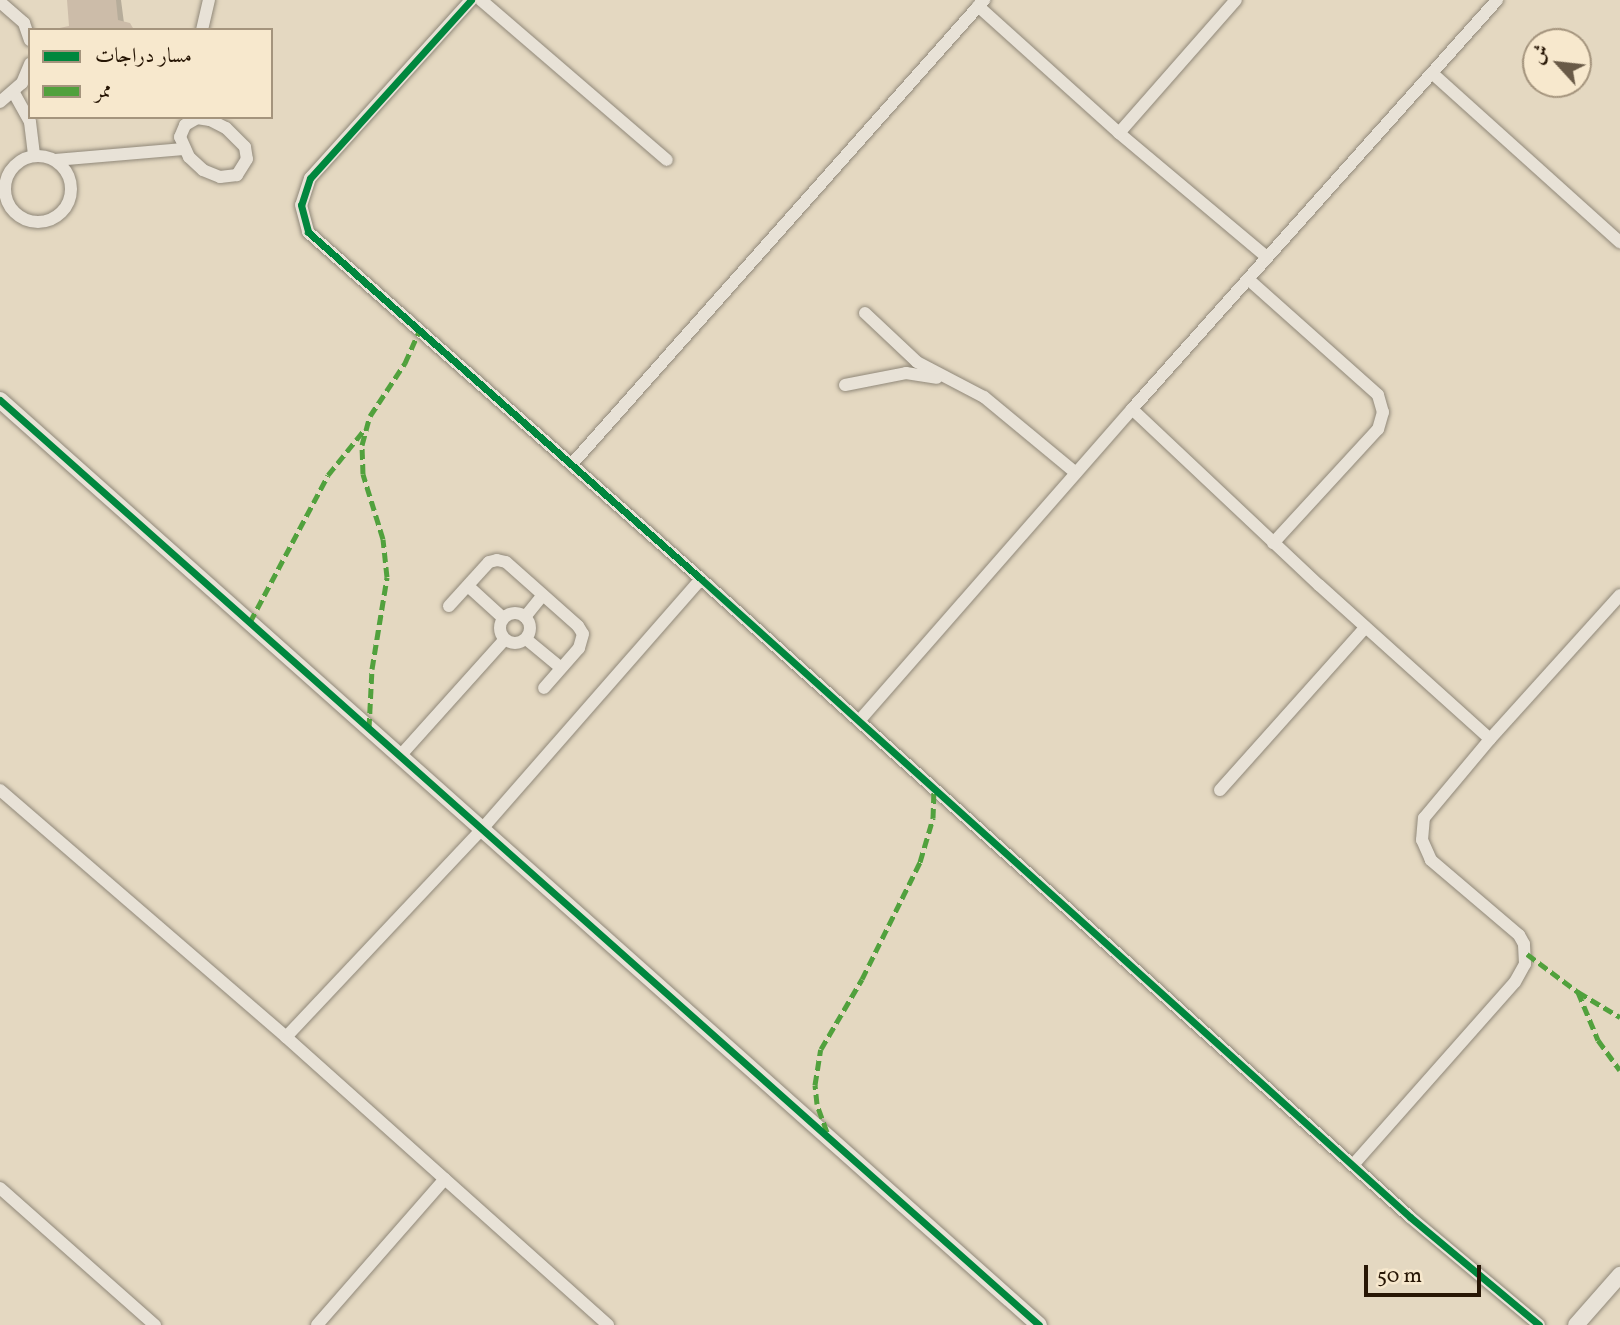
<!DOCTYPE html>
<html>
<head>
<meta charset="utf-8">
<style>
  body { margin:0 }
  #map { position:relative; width:1620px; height:1325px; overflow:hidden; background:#e4d8c1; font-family:Vollkorn,Amiri,serif }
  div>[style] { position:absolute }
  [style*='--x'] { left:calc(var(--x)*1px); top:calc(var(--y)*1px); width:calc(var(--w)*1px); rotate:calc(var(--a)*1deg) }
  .shadow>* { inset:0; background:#0003 }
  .building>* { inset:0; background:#ccbca9 }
  .roads { filter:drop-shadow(0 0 2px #908879) drop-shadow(0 0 2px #908879) }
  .minor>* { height:12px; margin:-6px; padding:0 6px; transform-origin:6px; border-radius:6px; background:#e8e2d7 }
  .minor>.ring { margin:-6px; padding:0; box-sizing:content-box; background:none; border:12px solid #e8e2d7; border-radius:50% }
  .tertiary>* { height:16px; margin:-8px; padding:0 8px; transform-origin:8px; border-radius:8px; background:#e8e2d7 }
  .quiet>* { height:5px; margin-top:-2.5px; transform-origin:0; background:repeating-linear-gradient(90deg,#51a13d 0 10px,transparent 0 15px) }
  .cycleway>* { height:7px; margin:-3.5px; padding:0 3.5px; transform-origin:3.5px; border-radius:3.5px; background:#00873e }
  span { translate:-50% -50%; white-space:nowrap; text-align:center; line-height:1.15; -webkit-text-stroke:5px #f7e8cd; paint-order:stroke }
  .legend { position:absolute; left:28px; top:28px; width:245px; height:91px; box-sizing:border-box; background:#f7e8cd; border:2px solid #a4947d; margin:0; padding:9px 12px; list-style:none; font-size:21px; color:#271605 }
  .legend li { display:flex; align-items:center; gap:14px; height:35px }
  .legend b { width:35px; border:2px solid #a4947d }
  .north { position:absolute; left:1522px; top:28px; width:70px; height:70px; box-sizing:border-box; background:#f7e8cd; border:2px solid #a4947d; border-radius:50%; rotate:297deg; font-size:19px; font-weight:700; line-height:28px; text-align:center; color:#271605 }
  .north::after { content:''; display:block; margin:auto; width:24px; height:32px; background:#695a47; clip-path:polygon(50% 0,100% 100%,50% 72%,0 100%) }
  .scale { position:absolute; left:1364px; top:1265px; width:117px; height:32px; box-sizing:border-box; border:4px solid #271605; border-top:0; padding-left:9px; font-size:21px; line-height:24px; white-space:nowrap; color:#271605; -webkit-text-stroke:5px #f7e8cd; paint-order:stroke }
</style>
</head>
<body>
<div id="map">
  <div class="shadow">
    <i style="clip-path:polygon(69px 0,121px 0,124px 23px,136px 30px,49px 30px,71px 27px)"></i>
  </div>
  <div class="building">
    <i style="clip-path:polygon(67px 0,116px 0,118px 20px,130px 23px,134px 30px,50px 30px,69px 26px)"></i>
  </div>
  <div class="roads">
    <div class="minor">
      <i style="--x:471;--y:0;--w:240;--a:132.1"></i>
      <i style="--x:310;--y:178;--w:28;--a:108"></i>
      <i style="--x:301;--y:205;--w:28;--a:75"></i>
      <i style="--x:308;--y:232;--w:524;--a:41.44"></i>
      <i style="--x:701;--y:579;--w:954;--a:41.98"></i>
      <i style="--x:1410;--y:1217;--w:168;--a:39.9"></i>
      <i style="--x:481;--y:0;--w:245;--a:40.7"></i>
      <i style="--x:0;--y:2;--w:32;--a:41"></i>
      <i style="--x:24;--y:23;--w:18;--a:71"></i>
      <i style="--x:978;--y:6;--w:190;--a:42"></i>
      <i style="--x:1119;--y:133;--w:193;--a:40"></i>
      <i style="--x:202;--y:30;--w:31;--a:-77"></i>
      <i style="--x:1432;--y:73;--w:253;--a:42"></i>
      <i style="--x:14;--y:93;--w:33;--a:61"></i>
      <i style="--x:30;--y:122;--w:34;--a:83"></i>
      <i style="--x:0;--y:102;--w:29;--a:-41"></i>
      <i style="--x:22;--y:83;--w:21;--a:-67"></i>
      <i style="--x:197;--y:118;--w:13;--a:9"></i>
      <i style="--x:210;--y:120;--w:18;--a:27"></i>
      <i style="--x:226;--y:128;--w:27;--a:45"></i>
      <i style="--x:245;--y:147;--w:12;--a:81"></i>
      <i style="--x:247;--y:159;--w:19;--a:122"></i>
      <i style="--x:237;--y:175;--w:17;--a:173"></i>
      <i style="--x:220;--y:177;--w:18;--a:-158"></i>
      <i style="--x:203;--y:170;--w:19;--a:-137"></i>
      <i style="--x:189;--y:157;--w:22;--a:-114"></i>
      <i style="--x:180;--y:137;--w:13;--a:-67"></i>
      <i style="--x:185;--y:125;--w:14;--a:-30"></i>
      <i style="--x:1119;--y:133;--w:177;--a:-48.7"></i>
      <i class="ring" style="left:5px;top:156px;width:54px;height:54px"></i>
      <i style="--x:55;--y:160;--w:129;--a:-4.9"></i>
      <i style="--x:1248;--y:279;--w:174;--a:41.7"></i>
      <i style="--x:1378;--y:395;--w:18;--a:74"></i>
      <i style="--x:1383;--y:412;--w:18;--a:106"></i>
      <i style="--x:1378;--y:429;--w:155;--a:132.6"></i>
      <i style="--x:865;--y:313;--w:71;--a:43.3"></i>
      <i style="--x:917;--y:362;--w:76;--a:27.6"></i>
      <i style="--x:984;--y:397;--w:119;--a:39.6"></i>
      <i style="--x:845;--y:385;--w:62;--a:-11.1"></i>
      <i style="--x:906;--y:373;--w:31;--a:9"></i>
      <i style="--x:1132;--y:409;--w:257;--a:43.3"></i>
      <i style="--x:1319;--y:585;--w:230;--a:42"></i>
      <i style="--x:572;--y:464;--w:621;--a:-48.4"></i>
      <i style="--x:468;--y:586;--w:47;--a:42.4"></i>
      <i style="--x:449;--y:606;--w:59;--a:-47.7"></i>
      <i style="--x:489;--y:562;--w:8;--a:-14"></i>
      <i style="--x:497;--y:560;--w:9;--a:13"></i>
      <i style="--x:506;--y:562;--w:96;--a:41.6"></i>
      <i style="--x:578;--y:626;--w:9;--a:58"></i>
      <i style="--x:583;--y:634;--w:15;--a:106"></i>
      <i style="--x:579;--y:648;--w:53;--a:131.2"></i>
      <i class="ring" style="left:500px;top:613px;width:18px;height:18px"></i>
      <i style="--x:525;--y:617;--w:28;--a:-51"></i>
      <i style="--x:526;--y:639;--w:45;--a:39.6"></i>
      <i style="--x:859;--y:721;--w:415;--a:-48.8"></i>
      <i style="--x:1132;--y:409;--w:548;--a:-48.25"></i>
      <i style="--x:400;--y:756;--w:156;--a:-48.1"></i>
      <i style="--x:0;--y:790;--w:378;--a:40.8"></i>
      <i style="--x:286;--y:1037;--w:432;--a:41.8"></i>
      <i style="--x:1220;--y:790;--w:217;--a:-48.2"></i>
      <i style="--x:286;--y:1037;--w:286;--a:-46.7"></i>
      <i style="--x:482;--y:829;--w:332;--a:-48.8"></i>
      <i style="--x:1353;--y:1165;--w:244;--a:-48.5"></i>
      <i style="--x:1515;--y:982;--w:21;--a:-61"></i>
      <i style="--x:1525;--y:964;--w:20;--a:-93"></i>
      <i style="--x:1524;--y:944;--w:10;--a:-119"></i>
      <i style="--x:1519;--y:935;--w:116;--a:-139.6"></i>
      <i style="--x:1431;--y:860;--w:22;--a:-114"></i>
      <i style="--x:1422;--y:840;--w:22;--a:-85"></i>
      <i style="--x:1424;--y:818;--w:103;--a:-50.1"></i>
      <i style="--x:1490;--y:739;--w:194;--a:-47.9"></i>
      <i style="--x:0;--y:1188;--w:207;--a:41.5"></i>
      <i style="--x:317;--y:1325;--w:194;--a:-48.8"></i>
    </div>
    <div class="tertiary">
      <i style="--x:0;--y:400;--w:1391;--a:41.68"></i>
      <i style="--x:1576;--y:1325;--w:67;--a:-48.7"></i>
    </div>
  </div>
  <div class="quiet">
    <i style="--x:250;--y:622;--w:166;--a:-62"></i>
    <i style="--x:328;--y:475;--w:58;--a:-51.3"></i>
    <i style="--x:369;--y:728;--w:59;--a:-87.1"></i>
    <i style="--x:372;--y:669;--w:93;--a:-80.7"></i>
    <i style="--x:387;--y:577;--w:38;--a:-96"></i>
    <i style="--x:383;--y:539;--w:68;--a:-107.1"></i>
    <i style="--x:363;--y:474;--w:29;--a:-92"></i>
    <i style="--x:362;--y:445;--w:30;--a:-75"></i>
    <i style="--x:370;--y:416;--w:64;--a:-56.6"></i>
    <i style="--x:405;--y:363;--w:35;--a:-66"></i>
    <i style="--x:1527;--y:954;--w:64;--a:36.7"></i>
    <i style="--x:1578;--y:992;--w:49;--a:30.8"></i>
    <i style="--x:1578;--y:992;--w:52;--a:67.4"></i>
    <i style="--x:1598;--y:1040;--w:37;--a:54"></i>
    <i style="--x:827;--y:1132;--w:30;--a:-110"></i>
    <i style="--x:817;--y:1104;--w:19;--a:-96"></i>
    <i style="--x:815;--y:1085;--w:36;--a:-81"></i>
    <i style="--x:821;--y:1049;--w:81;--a:-59.6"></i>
    <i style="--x:862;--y:979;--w:131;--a:-63.6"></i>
    <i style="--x:920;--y:862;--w:46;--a:-73.5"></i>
    <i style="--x:933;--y:818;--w:30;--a:-88"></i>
  </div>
  <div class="cycleway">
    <i style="--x:471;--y:0;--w:240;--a:132.1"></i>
    <i style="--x:310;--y:178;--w:28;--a:108"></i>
    <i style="--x:301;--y:205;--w:28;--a:75"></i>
    <i style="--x:308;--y:232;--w:524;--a:41.44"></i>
    <i style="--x:701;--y:579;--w:954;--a:41.98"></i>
    <i style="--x:1410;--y:1217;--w:168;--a:39.9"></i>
    <i style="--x:0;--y:400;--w:1391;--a:41.68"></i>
  </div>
  <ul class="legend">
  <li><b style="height:9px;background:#00873e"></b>مسار دراجات</li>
  <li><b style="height:9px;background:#51a13d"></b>ممر</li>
  </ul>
  <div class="north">ش</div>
  <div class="scale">50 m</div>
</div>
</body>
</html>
